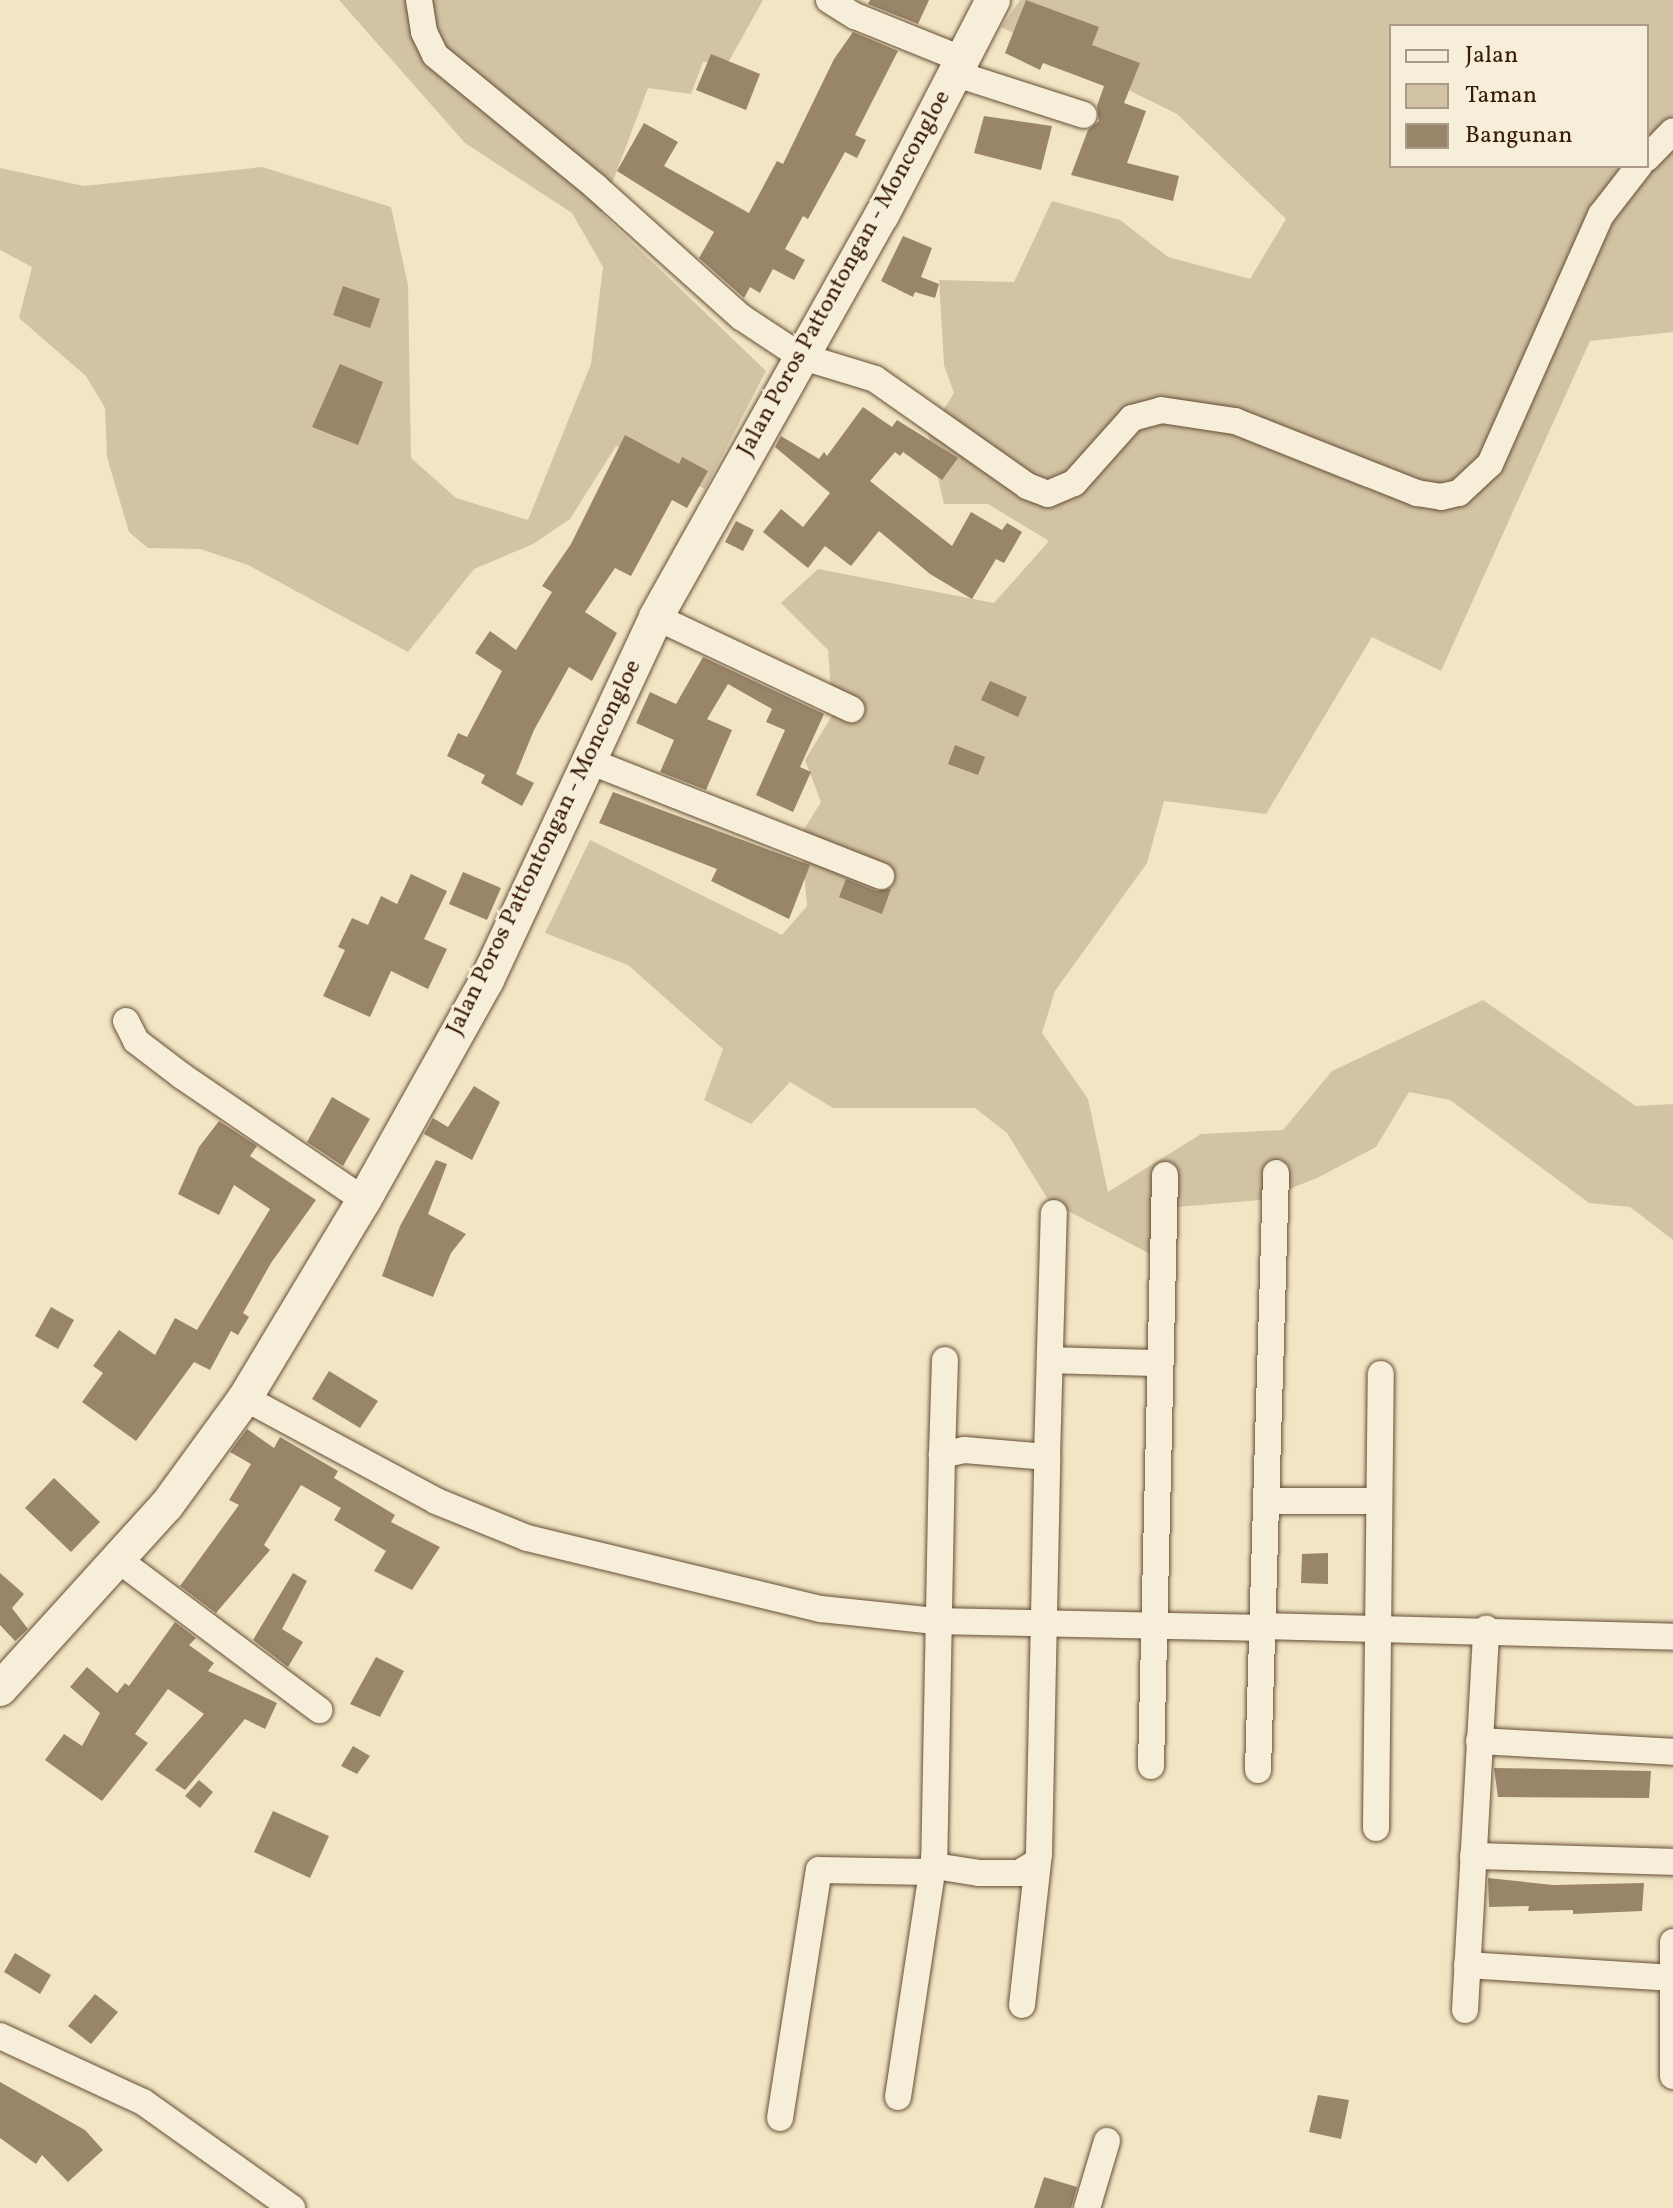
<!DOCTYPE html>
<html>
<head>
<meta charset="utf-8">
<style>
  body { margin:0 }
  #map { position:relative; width:1673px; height:2208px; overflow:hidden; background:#f2e5c4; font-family:Vollkorn,serif }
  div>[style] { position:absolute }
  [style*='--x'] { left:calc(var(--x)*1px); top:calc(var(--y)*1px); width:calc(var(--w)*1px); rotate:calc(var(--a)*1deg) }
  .green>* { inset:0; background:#d2c3a4 }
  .building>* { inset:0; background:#998569 }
  .roads { filter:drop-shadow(0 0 2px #664e36) drop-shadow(0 0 2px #664e36) }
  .minor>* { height:26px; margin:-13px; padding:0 13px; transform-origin:13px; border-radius:13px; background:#f7eed9 }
  .tertiary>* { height:34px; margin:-17px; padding:0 17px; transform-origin:17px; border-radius:17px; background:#f7eed9 }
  span { translate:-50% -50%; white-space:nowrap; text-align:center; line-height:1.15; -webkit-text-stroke:6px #f7eed9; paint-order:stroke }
  .street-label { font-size:24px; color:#381c07 }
  .legend { position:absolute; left:1389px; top:24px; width:260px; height:144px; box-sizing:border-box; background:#f7eed9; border:2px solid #ab9a85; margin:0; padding:10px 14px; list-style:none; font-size:24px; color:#381c07 }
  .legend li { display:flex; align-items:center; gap:16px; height:40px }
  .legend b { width:40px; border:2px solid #ab9a85 }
</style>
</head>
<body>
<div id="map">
  <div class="green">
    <i style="clip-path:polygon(339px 0,763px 0,729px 61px,703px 62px,691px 94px,648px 88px,601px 213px,766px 371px,705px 489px,616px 446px,570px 519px,533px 544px,474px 569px,408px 652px,248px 565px,200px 549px,148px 548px,129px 532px,107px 457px,105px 408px,86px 376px,19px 318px,32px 267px,0 250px,0 168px,84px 186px,262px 167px,391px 207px,408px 285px,411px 458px,456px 498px,528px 520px,591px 364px,603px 267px,572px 213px,465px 143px)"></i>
    <i style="clip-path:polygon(evenodd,1020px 0,1673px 0,1673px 332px,1590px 341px,1441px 671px,1372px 637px,1266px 814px,1164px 801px,1147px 863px,1055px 991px,1042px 1033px,1088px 1099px,1108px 1192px,1201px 1134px,1283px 1130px,1332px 1071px,1483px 1000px,1636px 1106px,1673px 1104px,1673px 1240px,1630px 1207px,1589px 1203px,1450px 1100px,1409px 1092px,1376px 1147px,1317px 1178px,1261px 1200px,1153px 1209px,1156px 1257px,1049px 1201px,1007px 1133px,975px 1108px,833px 1108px,790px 1082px,751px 1124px,704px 1100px,723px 1049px,628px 965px,545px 933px,590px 840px,782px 935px,807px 906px,801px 834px,821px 802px,805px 760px,833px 714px,828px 650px,781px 603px,818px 569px,994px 603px,1049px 541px,988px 504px,944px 504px,928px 434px,954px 393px,944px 365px,939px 280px,1014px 282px,1052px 201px,1120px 220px,1168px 257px,1250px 279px,1286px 219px,1177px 114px,1001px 27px,1020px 0,1391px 26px,1647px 26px,1647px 166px,1391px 166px,1391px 26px)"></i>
  </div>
  <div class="building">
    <i style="clip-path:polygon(870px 0,929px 0,918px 24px,868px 4px)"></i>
    <i style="clip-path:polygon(1026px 0,1099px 27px,1092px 45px,1140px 63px,1124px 103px,1146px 111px,1127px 163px,1179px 176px,1173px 201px,1071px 175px,1088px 130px,1099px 121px,1097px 106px,1104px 86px,1043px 63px,1040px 70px,1005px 53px)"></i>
    <i style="clip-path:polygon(853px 32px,898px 51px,855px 135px,866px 140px,857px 158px,845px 152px,808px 219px,803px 216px,785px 249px,805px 260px,794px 280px,773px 269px,760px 293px,750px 287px,744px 298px,699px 258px,714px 232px,617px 171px,644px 123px,678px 142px,664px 166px,749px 213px,777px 161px,783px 164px,834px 59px)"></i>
    <i style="clip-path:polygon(711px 54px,760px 74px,746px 110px,696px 90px)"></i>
    <i style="clip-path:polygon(984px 116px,1052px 126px,1041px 170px,974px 153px)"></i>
    <i style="clip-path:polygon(903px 236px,932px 248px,921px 277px,939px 284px,935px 298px,915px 292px,913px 297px,881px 281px)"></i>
    <i style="clip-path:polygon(343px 286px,380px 299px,370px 328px,333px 315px)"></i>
    <i style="clip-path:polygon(340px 364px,383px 382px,358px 445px,312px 427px)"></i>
    <i style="clip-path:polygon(863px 407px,892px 427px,897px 420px,958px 458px,942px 480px,903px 452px,900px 456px,895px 452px,870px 481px,952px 546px,971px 512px,1002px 530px,1007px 523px,1022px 532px,1004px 563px,996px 559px,972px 599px,930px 574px,879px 531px,851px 566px,825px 546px,808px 568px,763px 532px,781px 509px,803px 527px,830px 493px,775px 447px,781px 436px,819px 459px,824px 452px,827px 456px)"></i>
    <i style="clip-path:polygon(625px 435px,679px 464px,682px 457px,708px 471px,687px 508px,672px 500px,631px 576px,615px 568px,585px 612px,617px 633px,592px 681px,569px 667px,534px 730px,516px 774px,534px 783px,522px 806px,481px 783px,485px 775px,447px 756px,458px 733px,467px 737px,502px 671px,475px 653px,490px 631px,516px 650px,552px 592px,542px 586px,571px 544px)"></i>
    <i style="clip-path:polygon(736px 521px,754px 530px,743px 551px,725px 542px)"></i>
    <i style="clip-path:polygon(703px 657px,824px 714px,800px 767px,811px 772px,793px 812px,756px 795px,785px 730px,766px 722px,772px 709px,728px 684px,707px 719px,732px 730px,706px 790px,660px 772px,674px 740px,636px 723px,650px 692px,676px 704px)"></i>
    <i style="clip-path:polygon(990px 681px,1027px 697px,1018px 717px,981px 700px)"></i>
    <i style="clip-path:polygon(955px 745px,985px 757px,978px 775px,948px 764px)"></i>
    <i style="clip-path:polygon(613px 792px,810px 865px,789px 919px,711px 881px,717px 869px,599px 823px)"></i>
    <i style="clip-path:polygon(463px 872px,501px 888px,487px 920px,449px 904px)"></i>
    <i style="clip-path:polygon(411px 874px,447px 891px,424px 939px,447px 949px,428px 989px,391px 971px,370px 1017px,323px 996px,345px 950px,338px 947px,352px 918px,368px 925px,381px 896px,397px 904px)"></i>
    <i style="clip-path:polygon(846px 879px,876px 891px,891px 889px,882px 914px,839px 897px)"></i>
    <i style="clip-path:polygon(474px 1086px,500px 1102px,472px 1160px,424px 1134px,433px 1118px,448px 1127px)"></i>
    <i style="clip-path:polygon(332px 1097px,370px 1119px,343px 1166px,307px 1142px)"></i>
    <i style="clip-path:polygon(219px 1121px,257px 1146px,250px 1156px,316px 1200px,271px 1263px,243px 1313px,249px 1317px,238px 1335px,231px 1331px,210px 1370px,194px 1362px,136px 1441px,82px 1402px,103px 1373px,93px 1366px,119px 1330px,155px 1355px,175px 1318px,197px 1330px,270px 1209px,234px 1185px,219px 1215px,178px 1194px,199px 1147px)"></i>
    <i style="clip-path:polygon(436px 1160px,447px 1164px,428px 1214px,466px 1234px,451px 1253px,433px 1297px,382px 1276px,400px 1226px)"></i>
    <i style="clip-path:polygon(51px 1307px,74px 1320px,58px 1349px,35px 1336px)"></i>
    <i style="clip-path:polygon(329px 1371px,378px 1401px,360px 1428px,312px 1399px)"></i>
    <i style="clip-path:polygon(247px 1429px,274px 1448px,280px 1437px,338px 1471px,334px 1478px,395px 1515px,391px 1522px,440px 1547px,412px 1590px,374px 1571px,386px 1551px,334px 1520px,341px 1508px,301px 1485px,264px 1545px,270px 1550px,216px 1613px,180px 1586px,239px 1505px,229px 1500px,251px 1464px,230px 1452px)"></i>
    <i style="clip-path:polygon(54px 1478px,100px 1522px,71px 1552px,25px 1508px)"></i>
    <i style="clip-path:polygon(1328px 1553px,1328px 1584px,1301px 1583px,1302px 1554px)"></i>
    <i style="clip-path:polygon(0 1573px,24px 1594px,12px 1608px,28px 1629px,15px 1641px,0 1625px)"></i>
    <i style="clip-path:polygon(293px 1573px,307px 1581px,282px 1629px,303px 1642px,288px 1667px,253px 1640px)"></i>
    <i style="clip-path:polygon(175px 1622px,196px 1638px,189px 1645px,214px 1663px,208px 1671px,277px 1703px,265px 1729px,245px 1719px,185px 1790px,155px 1770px,204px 1714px,168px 1689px,135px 1734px,148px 1743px,102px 1801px,45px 1760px,64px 1734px,82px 1746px,100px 1713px,70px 1687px,87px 1667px,117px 1693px,125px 1683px,129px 1686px)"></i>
    <i style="clip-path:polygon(376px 1657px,404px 1671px,380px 1717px,350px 1704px)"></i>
    <i style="clip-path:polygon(353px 1746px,370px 1756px,357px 1774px,341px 1766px)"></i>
    <i style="clip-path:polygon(1494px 1768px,1651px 1771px,1649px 1798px,1498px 1797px)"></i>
    <i style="clip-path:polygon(199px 1780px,213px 1792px,200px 1808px,185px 1796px)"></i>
    <i style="clip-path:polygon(273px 1811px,329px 1836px,310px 1878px,254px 1852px)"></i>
    <i style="clip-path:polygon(1488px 1878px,1553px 1885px,1644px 1883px,1642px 1911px,1573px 1914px,1573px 1910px,1528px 1911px,1529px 1906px,1489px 1907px)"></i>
    <i style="clip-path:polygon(15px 1953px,51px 1975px,40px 1994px,4px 1972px)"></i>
    <i style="clip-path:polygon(95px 1994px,118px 2012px,91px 2044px,68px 2026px)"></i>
    <i style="clip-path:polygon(0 2082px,85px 2130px,103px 2150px,68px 2182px,42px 2155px,36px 2164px,0 2138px)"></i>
    <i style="clip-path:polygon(1318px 2095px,1349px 2100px,1341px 2139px,1309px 2132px)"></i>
    <i style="clip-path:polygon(1044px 2177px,1077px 2187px,1071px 2208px,1034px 2208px)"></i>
  </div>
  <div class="roads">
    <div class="minor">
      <i style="--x:419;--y:0;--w:32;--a:81"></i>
      <i style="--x:424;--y:32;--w:25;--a:64"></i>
      <i style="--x:435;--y:55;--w:208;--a:39.3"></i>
      <i style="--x:596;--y:187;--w:195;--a:41.9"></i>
      <i style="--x:741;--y:317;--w:71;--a:33.5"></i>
      <i style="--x:800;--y:356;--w:78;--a:17"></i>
      <i style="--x:875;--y:379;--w:186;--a:35.1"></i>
      <i style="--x:1027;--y:486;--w:22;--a:21"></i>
      <i style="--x:1048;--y:494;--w:28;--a:-23"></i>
      <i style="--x:1074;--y:483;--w:87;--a:-48.3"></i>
      <i style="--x:1132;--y:418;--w:30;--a:-15"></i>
      <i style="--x:1161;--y:410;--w:75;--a:8.5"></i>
      <i style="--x:1235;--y:421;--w:196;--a:21.6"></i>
      <i style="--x:1417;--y:493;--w:24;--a:9"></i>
      <i style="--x:1441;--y:497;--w:18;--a:-13"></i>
      <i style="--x:1459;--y:493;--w:42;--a:-43.1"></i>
      <i style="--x:1490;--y:464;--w:273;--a:-66"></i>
      <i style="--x:1601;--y:215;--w:62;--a:-52.2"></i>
      <i style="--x:829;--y:0;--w:31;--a:32"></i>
      <i style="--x:855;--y:16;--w:118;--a:22"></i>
      <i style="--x:957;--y:74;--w:133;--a:17.9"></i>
      <i style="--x:1647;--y:158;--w:37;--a:-46"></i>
      <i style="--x:656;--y:617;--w:216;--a:25.3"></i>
      <i style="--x:589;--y:761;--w:314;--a:21.5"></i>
      <i style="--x:126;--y:1021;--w:22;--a:63"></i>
      <i style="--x:136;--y:1041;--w:58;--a:37.3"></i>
      <i style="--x:182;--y:1076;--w:220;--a:34.3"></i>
      <i style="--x:1050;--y:1360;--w:110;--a:1.6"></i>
      <i style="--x:245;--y:1398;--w:217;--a:28.3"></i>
      <i style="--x:436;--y:1501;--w:98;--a:22.1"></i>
      <i style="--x:527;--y:1538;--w:302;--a:13.6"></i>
      <i style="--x:821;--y:1609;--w:115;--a:6"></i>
      <i style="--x:935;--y:1621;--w:330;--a:1.2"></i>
      <i style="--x:942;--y:1455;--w:95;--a:-88.2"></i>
      <i style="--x:1047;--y:1457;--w:244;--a:-88.4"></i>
      <i style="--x:1266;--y:1501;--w:113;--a:0"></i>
      <i style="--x:120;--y:1561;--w:249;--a:36.8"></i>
      <i style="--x:1265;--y:1626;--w:408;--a:1.5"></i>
      <i style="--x:1479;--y:1741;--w:194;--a:3.2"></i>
      <i style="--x:1151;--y:1766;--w:591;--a:-88.64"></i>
      <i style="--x:1258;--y:1770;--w:597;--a:-88.27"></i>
      <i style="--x:1376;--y:1828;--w:454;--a:-89.4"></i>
      <i style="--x:1473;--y:1856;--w:200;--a:1.7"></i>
      <i style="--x:1673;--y:1942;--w:134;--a:90"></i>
      <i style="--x:1467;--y:1965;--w:206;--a:3.6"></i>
      <i style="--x:1022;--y:2005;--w:152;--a:-83.6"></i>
      <i style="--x:1039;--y:1854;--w:397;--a:-88.8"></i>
      <i style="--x:1047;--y:1457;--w:83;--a:-175.2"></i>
      <i style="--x:964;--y:1450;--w:23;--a:167"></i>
      <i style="--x:942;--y:1455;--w:404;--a:91.1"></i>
      <i style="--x:934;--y:1859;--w:11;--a:49"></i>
      <i style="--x:941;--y:1867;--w:38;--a:9"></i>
      <i style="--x:979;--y:1873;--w:40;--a:0"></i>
      <i style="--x:1019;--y:1873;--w:21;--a:-31"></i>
      <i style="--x:1465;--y:2010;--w:382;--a:-86.8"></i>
      <i style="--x:0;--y:2036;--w:157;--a:24.8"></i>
      <i style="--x:143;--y:2102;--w:183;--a:35.4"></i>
      <i style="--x:898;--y:2097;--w:241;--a:-81.4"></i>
      <i style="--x:780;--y:2118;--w:251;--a:-81.1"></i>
      <i style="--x:819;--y:1870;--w:113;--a:1"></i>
      <i style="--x:1087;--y:2208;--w:70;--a:-73.4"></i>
    </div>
    <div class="tertiary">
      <i style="--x:0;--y:1689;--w:248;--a:-47.8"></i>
      <i style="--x:167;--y:1505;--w:132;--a:-53.9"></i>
      <i style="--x:245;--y:1398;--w:231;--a:-59"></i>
      <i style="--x:364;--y:1200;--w:252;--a:-60.8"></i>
      <i style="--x:487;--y:980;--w:400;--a:-65"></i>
      <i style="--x:656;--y:617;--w:461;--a:-60.7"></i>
      <i style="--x:882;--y:215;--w:242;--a:-62.7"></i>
    </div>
  </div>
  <div class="street-label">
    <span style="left:845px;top:274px;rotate:-61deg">Jalan Poros Pattontongan - Moncongloe</span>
    <span style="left:545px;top:848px;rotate:-64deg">Jalan Poros Pattontongan - Moncongloe</span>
  </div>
  <ul class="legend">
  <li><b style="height:10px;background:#f7eed9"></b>Jalan</li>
  <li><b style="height:22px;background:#d2c3a4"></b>Taman</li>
  <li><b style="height:22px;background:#998569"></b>Bangunan</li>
  </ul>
</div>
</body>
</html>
